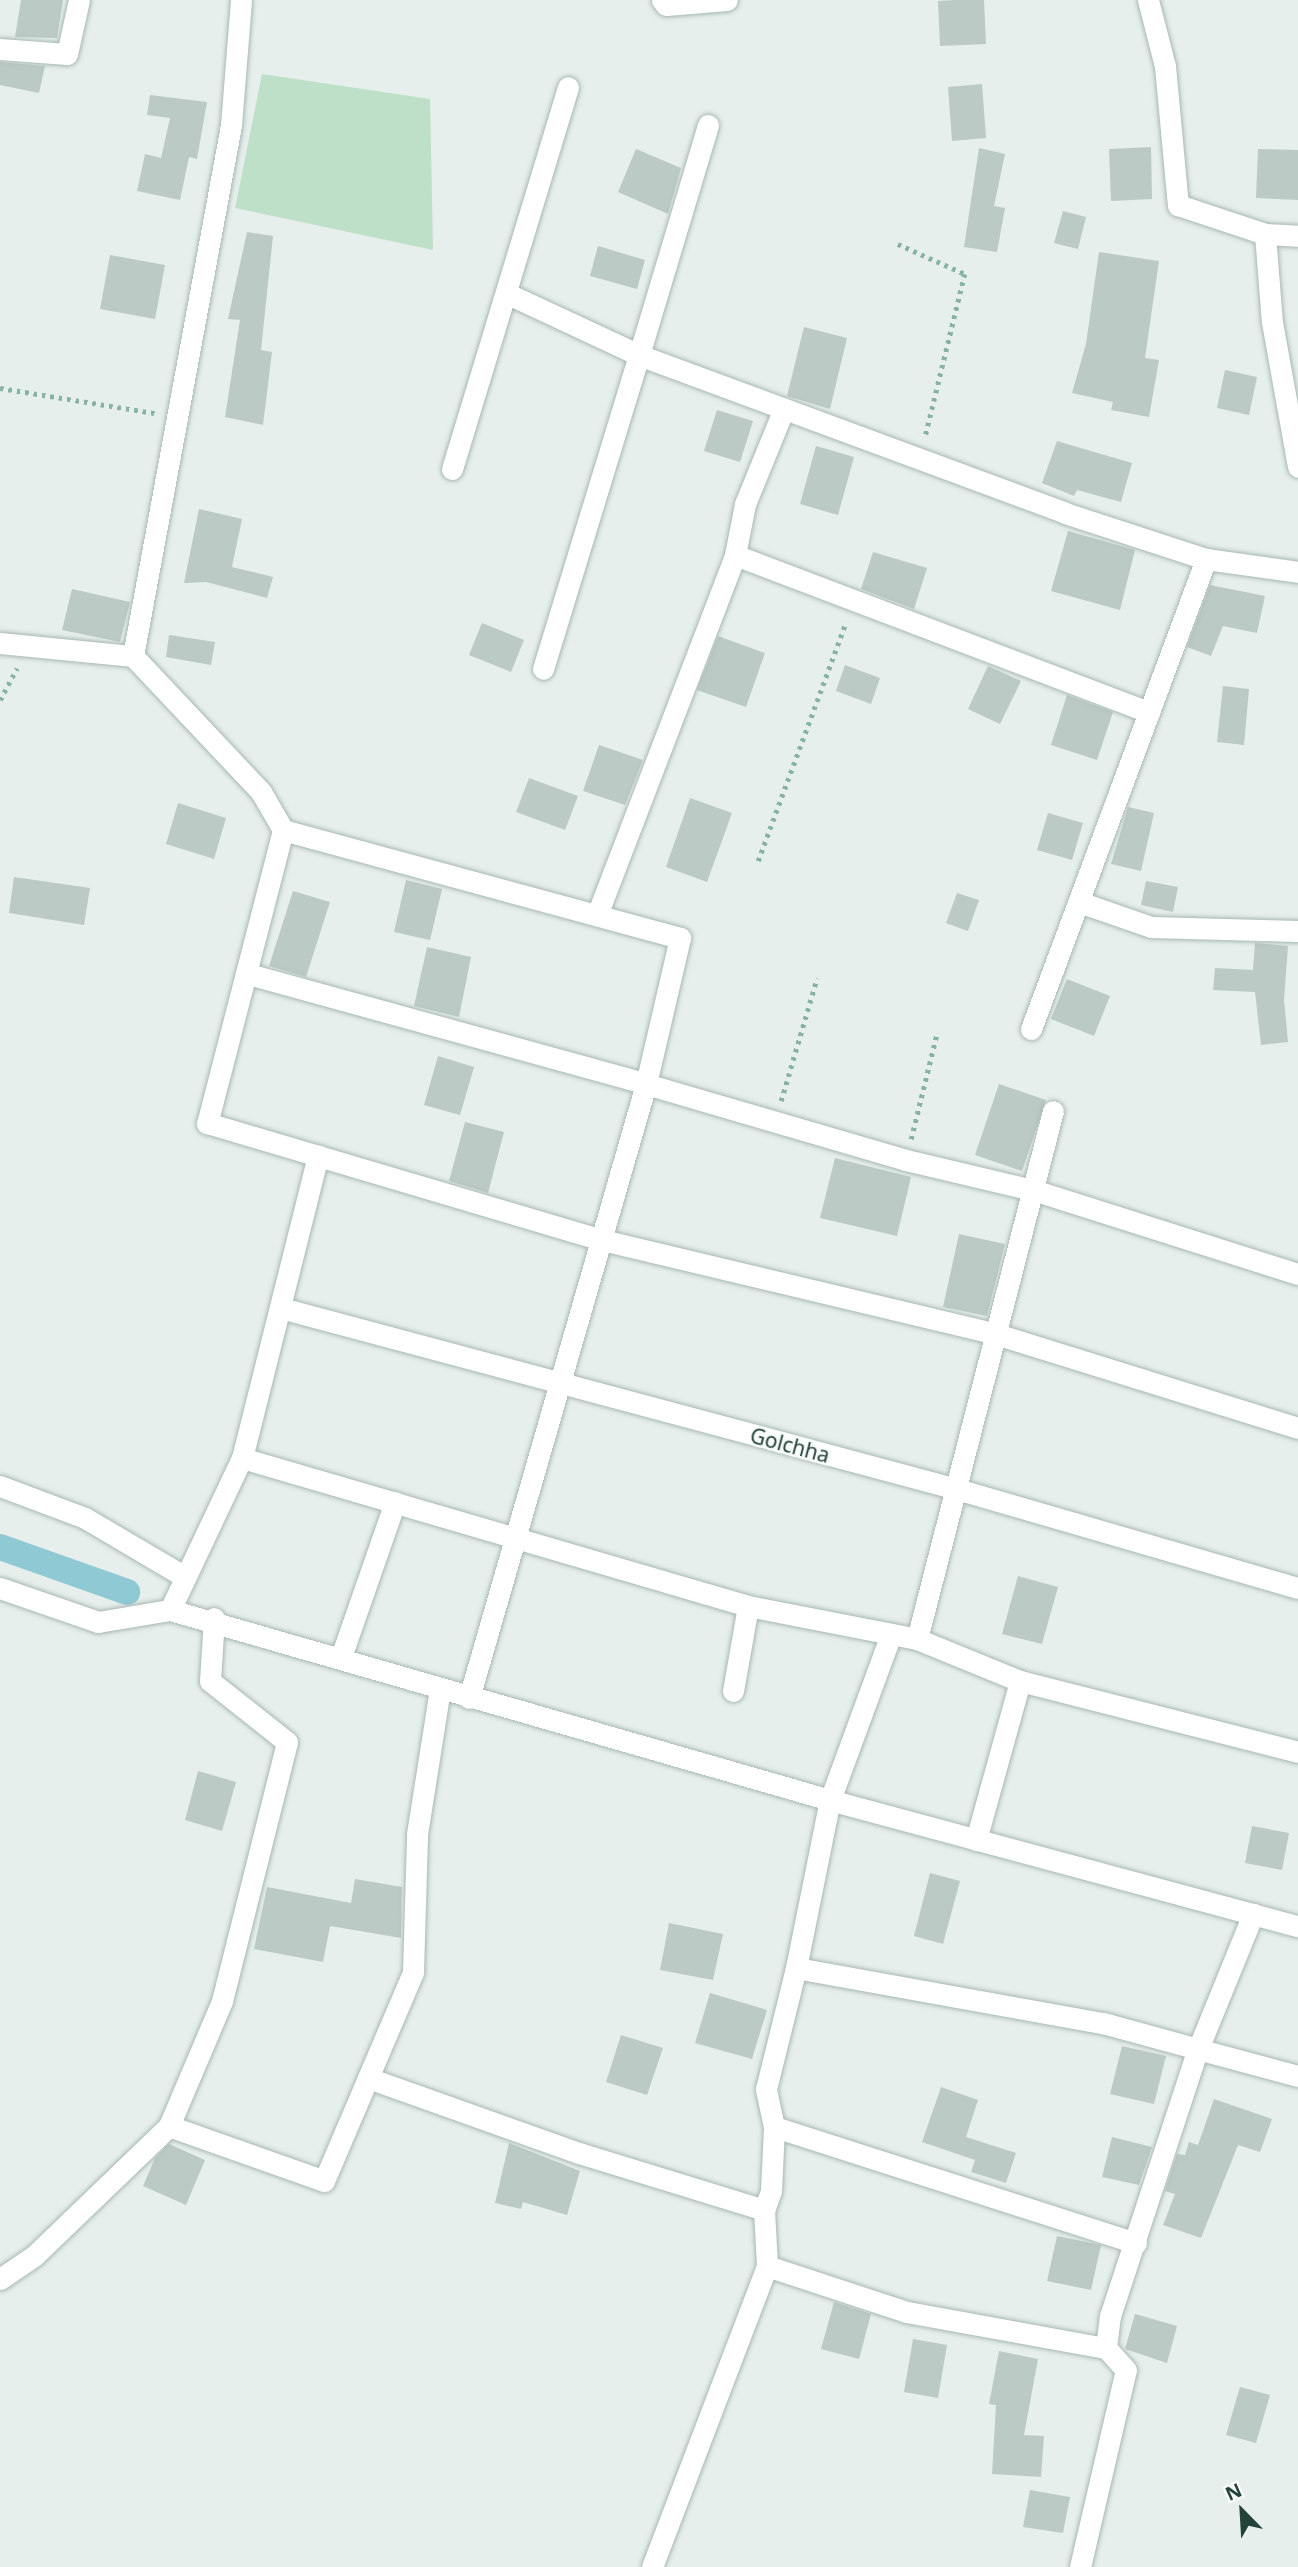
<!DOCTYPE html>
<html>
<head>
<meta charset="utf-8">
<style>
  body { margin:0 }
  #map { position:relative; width:1298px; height:2567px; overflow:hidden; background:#e6efeb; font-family:"Noto Sans",sans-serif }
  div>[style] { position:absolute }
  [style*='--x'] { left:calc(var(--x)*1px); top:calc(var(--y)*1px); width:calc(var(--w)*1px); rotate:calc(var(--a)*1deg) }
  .green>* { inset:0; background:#bfe0c8 }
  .canal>* { height:26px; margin:-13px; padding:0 13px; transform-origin:13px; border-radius:13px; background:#8ec9d4 }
  .building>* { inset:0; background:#bbcac4 }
  .path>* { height:4.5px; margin-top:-2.25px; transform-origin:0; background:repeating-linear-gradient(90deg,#86b3a5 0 3.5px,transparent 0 8.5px) }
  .roads { filter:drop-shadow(0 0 2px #a8b8b2) drop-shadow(0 0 2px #a8b8b2) }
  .minor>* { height:21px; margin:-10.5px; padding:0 10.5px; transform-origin:10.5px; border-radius:10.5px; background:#fff }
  span { translate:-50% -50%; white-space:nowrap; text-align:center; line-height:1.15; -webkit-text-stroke:5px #f7fbf9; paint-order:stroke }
  .street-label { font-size:21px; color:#24423a }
  .north { position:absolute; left:1207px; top:2476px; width:70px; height:70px; -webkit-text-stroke:5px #f7fbf9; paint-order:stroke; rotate:336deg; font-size:19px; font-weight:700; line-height:28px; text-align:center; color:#24423a }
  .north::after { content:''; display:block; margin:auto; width:24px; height:32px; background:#24423a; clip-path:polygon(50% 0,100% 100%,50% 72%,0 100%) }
</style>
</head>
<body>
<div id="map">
  <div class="green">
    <i style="clip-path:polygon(262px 74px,430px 99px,433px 250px,235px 208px)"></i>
  </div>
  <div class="canal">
    <i style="--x:0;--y:1547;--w:135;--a:19.5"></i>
  </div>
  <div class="building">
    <i style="clip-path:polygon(21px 0,63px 0,57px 38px,15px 37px)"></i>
    <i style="clip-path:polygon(954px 0,984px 0,986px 44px,940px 46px,938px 1px)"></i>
    <i style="clip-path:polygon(0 62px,45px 66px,39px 93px,0 85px)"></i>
    <i style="clip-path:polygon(982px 84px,986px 138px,952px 141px,948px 87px)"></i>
    <i style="clip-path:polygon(150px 95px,207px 102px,197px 159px,189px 157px,180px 200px,137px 191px,145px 154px,161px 158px,170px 118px,147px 115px)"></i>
    <i style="clip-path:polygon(1151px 147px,1152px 199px,1111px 201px,1109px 149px)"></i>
    <i style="clip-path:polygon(979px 148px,1005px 154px,994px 206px,1005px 208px,997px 252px,964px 247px)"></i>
    <i style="clip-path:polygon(636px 149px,681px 168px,668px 214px,618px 192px)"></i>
    <i style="clip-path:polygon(1258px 149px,1298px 150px,1298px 200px,1256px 198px)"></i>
    <i style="clip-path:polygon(1063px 211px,1086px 217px,1078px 249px,1054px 243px)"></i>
    <i style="clip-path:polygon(247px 232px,273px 236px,261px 350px,272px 352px,263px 425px,225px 417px,240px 320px,228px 319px)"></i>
    <i style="clip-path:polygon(598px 246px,645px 260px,637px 289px,590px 276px)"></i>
    <i style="clip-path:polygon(1099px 252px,1159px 261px,1145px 358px,1159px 360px,1149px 417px,1111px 410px,1113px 402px,1072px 393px,1086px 344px)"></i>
    <i style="clip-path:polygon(110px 255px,165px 265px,155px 319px,100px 309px)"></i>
    <i style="clip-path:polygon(804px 327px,847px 338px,830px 409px,787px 396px)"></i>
    <i style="clip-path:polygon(1225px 370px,1257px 377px,1249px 415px,1217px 408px)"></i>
    <i style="clip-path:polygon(717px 410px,753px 421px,740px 462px,704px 451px)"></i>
    <i style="clip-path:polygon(1057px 441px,1132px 463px,1121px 502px,1077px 490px,1074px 496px,1042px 483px)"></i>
    <i style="clip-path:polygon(816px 446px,854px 457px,838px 515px,800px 504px)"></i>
    <i style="clip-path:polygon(199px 509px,242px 519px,232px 567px,273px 577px,267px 598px,206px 582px,184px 583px)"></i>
    <i style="clip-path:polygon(1068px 531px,1135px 550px,1120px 610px,1051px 591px)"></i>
    <i style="clip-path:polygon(873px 552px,927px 568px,914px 609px,861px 589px)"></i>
    <i style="clip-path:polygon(1210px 585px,1265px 596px,1257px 633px,1223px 626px,1211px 656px,1187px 647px)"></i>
    <i style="clip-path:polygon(72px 589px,130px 602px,120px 642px,62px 630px)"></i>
    <i style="clip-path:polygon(482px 623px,524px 640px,511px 672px,469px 655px)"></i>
    <i style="clip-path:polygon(169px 635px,215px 642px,211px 665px,166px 657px)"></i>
    <i style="clip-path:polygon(718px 636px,765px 653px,746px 707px,697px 690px)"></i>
    <i style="clip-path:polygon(845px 665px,880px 678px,871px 704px,836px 691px)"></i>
    <i style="clip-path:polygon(988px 666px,1021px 681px,1000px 724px,968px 709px)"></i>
    <i style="clip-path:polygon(1223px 686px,1249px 689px,1244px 745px,1217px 742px)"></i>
    <i style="clip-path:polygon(1067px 695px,1113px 712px,1097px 760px,1051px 745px)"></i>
    <i style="clip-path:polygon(599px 745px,643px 760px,625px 805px,583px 791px)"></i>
    <i style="clip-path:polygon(529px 778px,578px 796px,565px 830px,516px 812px)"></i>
    <i style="clip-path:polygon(690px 798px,732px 813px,707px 882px,666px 867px)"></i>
    <i style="clip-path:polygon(178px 803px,226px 818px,214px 859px,166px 844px)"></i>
    <i style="clip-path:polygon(1128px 807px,1154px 813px,1141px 871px,1111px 864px)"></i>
    <i style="clip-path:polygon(1048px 813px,1083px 823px,1072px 860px,1037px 850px)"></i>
    <i style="clip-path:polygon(14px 877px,90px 888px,84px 925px,9px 913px)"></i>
    <i style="clip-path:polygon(406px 880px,442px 889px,430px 940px,394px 932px)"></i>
    <i style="clip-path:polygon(1146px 881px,1178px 887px,1173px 912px,1141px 905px)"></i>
    <i style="clip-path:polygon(293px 891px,330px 902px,306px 977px,269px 966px)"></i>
    <i style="clip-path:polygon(957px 893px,979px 900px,968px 931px,946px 923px)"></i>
    <i style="clip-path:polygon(1255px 943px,1288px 946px,1284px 1000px,1288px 1042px,1261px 1045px,1255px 992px,1213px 990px,1215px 968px,1253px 970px)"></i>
    <i style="clip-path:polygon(427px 947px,471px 957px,459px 1017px,414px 1006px)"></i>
    <i style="clip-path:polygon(1067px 979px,1110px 996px,1094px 1036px,1051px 1019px)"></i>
    <i style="clip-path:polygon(438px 1056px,474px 1067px,460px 1115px,424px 1105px)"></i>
    <i style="clip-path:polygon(999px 1084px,1046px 1100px,1022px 1171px,975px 1155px)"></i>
    <i style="clip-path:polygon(465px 1122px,504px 1132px,488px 1193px,449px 1181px)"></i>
    <i style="clip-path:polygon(835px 1158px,911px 1177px,897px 1236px,820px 1218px)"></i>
    <i style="clip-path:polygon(959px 1234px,1005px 1244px,987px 1316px,943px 1307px)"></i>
    <i style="clip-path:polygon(1018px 1576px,1058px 1587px,1042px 1644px,1002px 1634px)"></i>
    <i style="clip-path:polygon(198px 1771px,236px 1782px,222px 1831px,185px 1820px)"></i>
    <i style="clip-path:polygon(1252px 1826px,1289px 1833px,1282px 1870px,1245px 1863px)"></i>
    <i style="clip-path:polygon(930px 1873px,960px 1881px,943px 1944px,914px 1936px)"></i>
    <i style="clip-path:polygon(355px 1879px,402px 1887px,401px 1938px,330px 1926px,323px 1962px,254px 1949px,267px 1887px,351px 1903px)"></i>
    <i style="clip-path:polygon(669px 1923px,723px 1934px,713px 1980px,660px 1970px)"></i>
    <i style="clip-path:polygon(710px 1993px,767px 2010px,752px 2059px,695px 2043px)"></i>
    <i style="clip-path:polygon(621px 2035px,663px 2048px,647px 2095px,606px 2082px)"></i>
    <i style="clip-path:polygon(1122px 2046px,1166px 2056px,1154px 2104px,1110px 2094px)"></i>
    <i style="clip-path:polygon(941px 2087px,978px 2100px,966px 2137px,1016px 2153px,1006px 2183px,971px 2172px,975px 2160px,922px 2142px)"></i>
    <i style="clip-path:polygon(1214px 2099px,1272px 2119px,1260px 2152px,1238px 2145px,1201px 2238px,1163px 2225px,1175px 2194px,1165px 2191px,1177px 2154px,1185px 2155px,1189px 2142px,1198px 2145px)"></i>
    <i style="clip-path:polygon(1112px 2137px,1152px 2147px,1139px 2185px,1102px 2177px)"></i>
    <i style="clip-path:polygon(509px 2143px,580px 2171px,567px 2215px,523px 2202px,521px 2209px,495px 2203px)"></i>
    <i style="clip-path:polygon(169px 2144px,205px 2160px,186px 2205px,143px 2186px,155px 2158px)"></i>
    <i style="clip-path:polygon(1057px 2236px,1101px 2245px,1091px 2290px,1047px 2281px)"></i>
    <i style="clip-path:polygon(834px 2302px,871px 2314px,859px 2359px,821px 2349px)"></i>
    <i style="clip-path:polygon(1135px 2314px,1177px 2326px,1167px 2363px,1125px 2349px)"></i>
    <i style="clip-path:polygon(913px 2339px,947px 2345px,938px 2398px,904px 2392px)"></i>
    <i style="clip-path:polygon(999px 2351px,1038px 2359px,1024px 2435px,1044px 2436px,1041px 2477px,992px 2474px,996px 2405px,989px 2404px)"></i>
    <i style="clip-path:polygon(1240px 2387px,1270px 2395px,1256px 2443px,1226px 2435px)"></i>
    <i style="clip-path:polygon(1030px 2490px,1070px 2497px,1063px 2533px,1023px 2527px)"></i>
  </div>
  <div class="path">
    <i style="--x:898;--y:244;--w:73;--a:24.1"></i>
    <i style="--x:965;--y:274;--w:169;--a:103.7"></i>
    <i style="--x:0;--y:388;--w:157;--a:9.2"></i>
    <i style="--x:0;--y:700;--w:36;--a:-62"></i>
    <i style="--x:758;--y:861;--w:255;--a:-69.8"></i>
    <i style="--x:781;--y:1101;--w:128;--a:-73.7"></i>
    <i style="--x:911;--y:1139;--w:109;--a:-76.2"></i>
  </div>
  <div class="roads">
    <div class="minor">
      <i style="--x:662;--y:0;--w:6;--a:51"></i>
      <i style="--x:666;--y:5;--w:61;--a:-4.7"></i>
      <i style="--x:1148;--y:0;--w:68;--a:75.6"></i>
      <i style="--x:1165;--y:66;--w:140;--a:84.7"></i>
      <i style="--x:1178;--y:205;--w:92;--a:18.4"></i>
      <i style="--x:1265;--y:234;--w:88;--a:85.5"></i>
      <i style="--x:1272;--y:322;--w:147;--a:79.8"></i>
      <i style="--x:0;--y:49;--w:67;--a:4.3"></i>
      <i style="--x:67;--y:54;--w:55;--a:-77.5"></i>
      <i style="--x:708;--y:125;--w:240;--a:106.7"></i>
      <i style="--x:639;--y:355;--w:454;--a:20.3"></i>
      <i style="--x:1065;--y:513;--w:148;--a:18.1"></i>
      <i style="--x:1206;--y:559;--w:93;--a:8"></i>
      <i style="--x:1265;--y:234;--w:33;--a:3"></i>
      <i style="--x:506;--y:293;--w:147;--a:25"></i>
      <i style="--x:639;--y:355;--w:328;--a:107"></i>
      <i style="--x:452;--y:469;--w:399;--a:-73.1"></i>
      <i style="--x:735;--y:555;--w:443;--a:20.8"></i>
      <i style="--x:0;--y:643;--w:134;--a:5.6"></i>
      <i style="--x:133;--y:656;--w:540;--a:-79.54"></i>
      <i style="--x:231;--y:125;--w:125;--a:-85.4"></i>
      <i style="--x:133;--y:656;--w:187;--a:46.7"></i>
      <i style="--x:261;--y:792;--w:44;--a:59.9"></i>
      <i style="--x:1079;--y:902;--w:76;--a:19.1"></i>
      <i style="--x:1151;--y:927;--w:147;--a:1.6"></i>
      <i style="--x:597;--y:915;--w:386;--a:-69"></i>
      <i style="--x:735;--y:555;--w:52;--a:-78.9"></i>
      <i style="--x:745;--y:504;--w:100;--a:-67.8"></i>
      <i style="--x:248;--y:974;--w:413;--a:15.4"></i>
      <i style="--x:646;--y:1084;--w:639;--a:106.08"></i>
      <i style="--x:1031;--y:1029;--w:502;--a:-69.58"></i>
      <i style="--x:1298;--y:1274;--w:274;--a:-162.4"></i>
      <i style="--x:1037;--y:1191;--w:135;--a:-166.7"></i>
      <i style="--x:906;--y:1160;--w:271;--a:-163.7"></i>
      <i style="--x:646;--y:1084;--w:150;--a:-76.9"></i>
      <i style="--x:680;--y:938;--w:411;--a:-164.8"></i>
      <i style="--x:283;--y:830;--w:303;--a:104.5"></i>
      <i style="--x:207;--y:1123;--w:408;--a:16.5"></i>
      <i style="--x:598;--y:1239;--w:409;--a:13.4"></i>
      <i style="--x:996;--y:1334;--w:316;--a:17.3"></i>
      <i style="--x:281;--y:1308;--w:700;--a:14.99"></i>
      <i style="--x:957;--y:1489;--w:355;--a:16.2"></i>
      <i style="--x:242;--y:1458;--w:312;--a:-75.9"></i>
      <i style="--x:0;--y:1486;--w:91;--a:20.6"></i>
      <i style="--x:85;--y:1518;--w:116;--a:30.5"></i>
      <i style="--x:0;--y:1588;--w:104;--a:19.1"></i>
      <i style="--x:98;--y:1622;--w:73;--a:-9.5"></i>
      <i style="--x:170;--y:1610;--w:687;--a:16.06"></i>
      <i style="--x:830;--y:1800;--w:485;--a:15.1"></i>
      <i style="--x:170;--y:1610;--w:168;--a:-64.7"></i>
      <i style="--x:242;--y:1458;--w:527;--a:16.3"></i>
      <i style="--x:748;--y:1606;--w:172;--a:11"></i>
      <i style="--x:917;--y:1639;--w:111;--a:22.2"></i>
      <i style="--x:1020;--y:1681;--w:287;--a:14.3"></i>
      <i style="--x:917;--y:1639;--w:545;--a:-75.56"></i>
      <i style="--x:341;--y:1657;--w:164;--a:-70.8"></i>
      <i style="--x:733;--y:1691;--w:86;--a:-80"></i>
      <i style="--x:976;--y:1840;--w:165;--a:-74.5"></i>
      <i style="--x:796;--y:1968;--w:171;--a:-78.6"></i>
      <i style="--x:830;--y:1800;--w:177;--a:-69.8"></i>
      <i style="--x:368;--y:2078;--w:224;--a:19.6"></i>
      <i style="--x:579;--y:2153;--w:194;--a:17.1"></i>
      <i style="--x:169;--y:2126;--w:164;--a:19.5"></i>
      <i style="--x:324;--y:2181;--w:227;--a:-66.9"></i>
      <i style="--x:413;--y:1972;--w:138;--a:-88.3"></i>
      <i style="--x:417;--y:1834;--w:148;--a:-81"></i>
      <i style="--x:774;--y:2127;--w:64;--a:92.7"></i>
      <i style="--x:771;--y:2191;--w:20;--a:110"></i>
      <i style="--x:764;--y:2210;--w:56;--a:86.9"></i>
      <i style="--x:767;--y:2266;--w:147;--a:18.2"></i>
      <i style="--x:907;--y:2312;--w:202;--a:10.3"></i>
      <i style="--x:1136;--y:2243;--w:380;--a:-162.2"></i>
      <i style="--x:774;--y:2127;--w:39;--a:-102"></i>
      <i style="--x:766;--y:2089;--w:125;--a:-76.1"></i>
      <i style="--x:796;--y:1968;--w:312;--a:10.2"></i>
      <i style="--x:1103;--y:2023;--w:98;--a:15.3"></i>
      <i style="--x:1198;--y:2049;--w:146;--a:-67.8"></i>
      <i style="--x:0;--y:2279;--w:41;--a:-34.1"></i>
      <i style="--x:34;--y:2256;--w:187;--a:-43.9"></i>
      <i style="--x:169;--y:2126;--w:136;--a:-67"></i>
      <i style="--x:222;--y:2001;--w:267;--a:-75.9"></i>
      <i style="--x:287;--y:1742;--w:98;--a:-141.6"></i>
      <i style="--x:210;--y:1681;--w:63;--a:-86.4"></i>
      <i style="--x:652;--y:2567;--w:322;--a:-69.1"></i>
      <i style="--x:1080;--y:2567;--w:202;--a:-76.9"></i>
      <i style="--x:1126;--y:2370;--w:30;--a:-132"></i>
      <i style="--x:1106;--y:2348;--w:32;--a:-83"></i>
      <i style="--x:1110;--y:2316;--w:281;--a:-71.8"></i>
      <i style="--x:1198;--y:2049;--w:104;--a:15.1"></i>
    </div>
  </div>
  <div class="street-label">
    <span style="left:790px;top:1445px;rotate:15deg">Golchha</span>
  </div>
  <div class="north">N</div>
</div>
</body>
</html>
